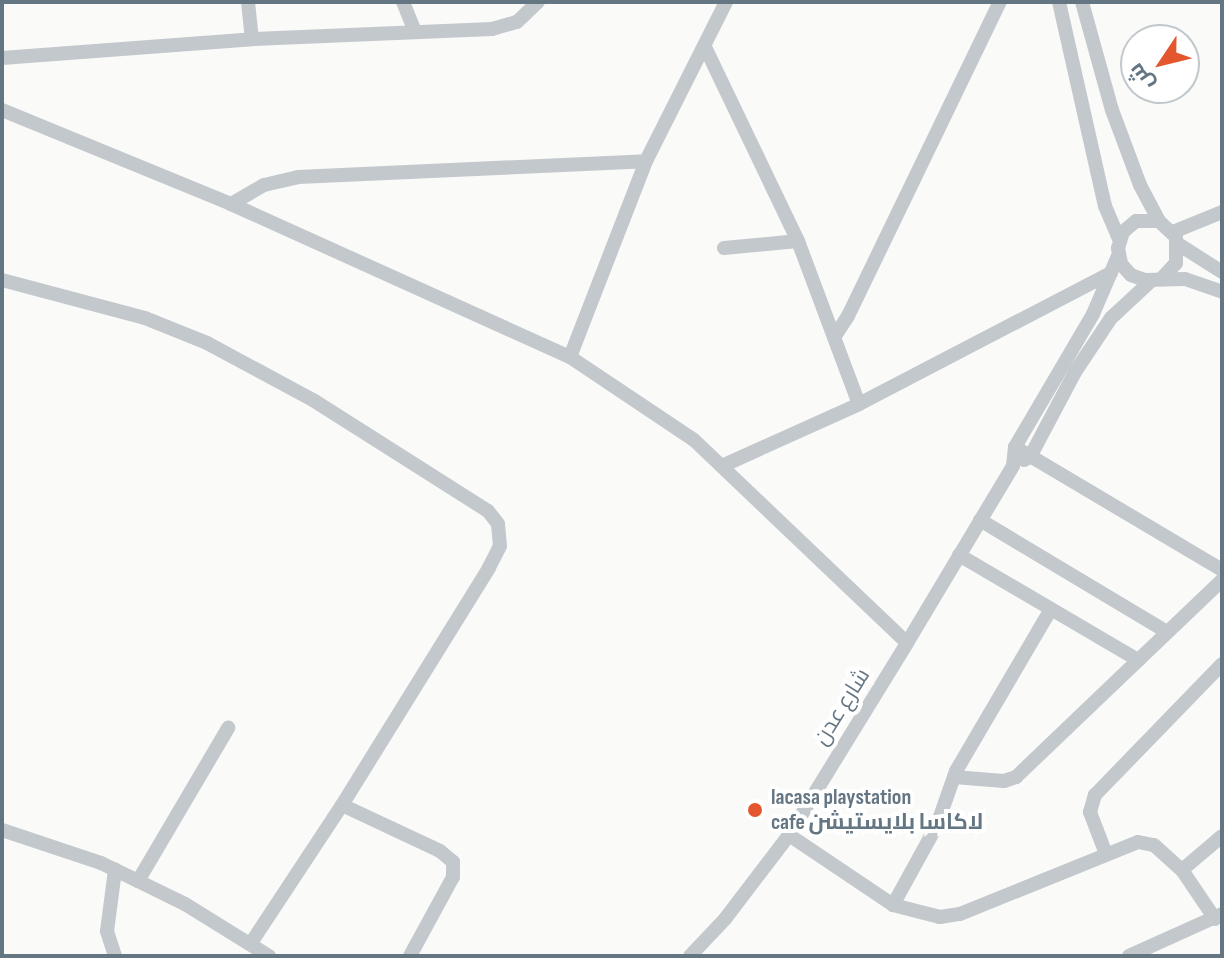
<!DOCTYPE html>
<html>
<head>
<meta charset="utf-8">
<style>
  body { margin:0 }
  #map { position:relative; width:1224px; height:958px; overflow:hidden; background:#fafaf8; font-family:"Sofia Sans Condensed",Cairo,sans-serif }
  div>[style] { position:absolute }
  [style*='--x'] { left:calc(var(--x)*1px); top:calc(var(--y)*1px); width:calc(var(--w)*1px); rotate:calc(var(--a)*1deg) }
  .minor>* { height:14px; margin:-7px; padding:0 7px; transform-origin:7px; border-radius:7px; background:#c3c8cc }
  .dots>* { width:22px; height:22px; translate:-50% -50%; box-sizing:border-box; border:4px solid #fff; border-radius:50% }
  span { translate:-50% -50%; white-space:nowrap; text-align:center; line-height:1.15; -webkit-text-stroke:8px #fff; paint-order:stroke }
  .street-label { font-size:22px; color:#657683 }
  .poi-label { font-size:22px; color:#657683; font-weight:700 }
  .left { translate:0 -50%; text-align:left }
  .frame { position:absolute; inset:0; border:4px solid #657683; pointer-events:none }
  .north { position:absolute; left:1120px; top:24px; width:80px; height:80px; box-sizing:border-box; background:#fff; border:2px solid #c1c8cd; border-radius:50%; rotate:235deg; font-size:22px; font-weight:700; line-height:32px; text-align:center; color:#657683 }
  .north::after { content:''; display:block; margin:auto; width:28px; height:36px; background:#e4572e; clip-path:polygon(50% 0,100% 100%,50% 72%,0 100%) }
</style>
</head>
<body>
<div id="map">
  <div class="minor">
    <i style="--x:248;--y:2;--w:37;--a:84"></i>
    <i style="--x:403;--y:2;--w:32;--a:68"></i>
    <i style="--x:1059;--y:2;--w:209;--a:77.3"></i>
    <i style="--x:1105;--y:206;--w:36;--a:67"></i>
    <i style="--x:1082;--y:2;--w:112;--a:74.5"></i>
    <i style="--x:1112;--y:110;--w:80;--a:69.5"></i>
    <i style="--x:1140;--y:185;--w:41;--a:62.2"></i>
    <i style="--x:705;--y:47;--w:215;--a:64.4"></i>
    <i style="--x:798;--y:241;--w:174;--a:69.5"></i>
    <i style="--x:2;--y:58;--w:251;--a:-4.3"></i>
    <i style="--x:252;--y:39;--w:240;--a:-2.4"></i>
    <i style="--x:492;--y:29;--w:26;--a:-16"></i>
    <i style="--x:517;--y:22;--w:29;--a:-44"></i>
    <i style="--x:2;--y:110;--w:248;--a:22.3"></i>
    <i style="--x:231;--y:204;--w:372;--a:24.3"></i>
    <i style="--x:570;--y:357;--w:149;--a:33.8"></i>
    <i style="--x:694;--y:440;--w:294;--a:43.6"></i>
    <i style="--x:231;--y:204;--w:38;--a:-30"></i>
    <i style="--x:264;--y:185;--w:35;--a:-13"></i>
    <i style="--x:298;--y:177;--w:348;--a:-2.6"></i>
    <i style="--x:1173;--y:232;--w:53;--a:-22.2"></i>
    <i style="--x:1178;--y:244;--w:52;--a:32.5"></i>
    <i style="--x:724;--y:248;--w:74;--a:-5.4"></i>
    <i style="--x:1163;--y:277;--w:19;--a:-47"></i>
    <i style="--x:1176;--y:263;--w:26;--a:-90"></i>
    <i style="--x:1176;--y:237;--w:23;--a:-137"></i>
    <i style="--x:1159;--y:221;--w:23;--a:180"></i>
    <i style="--x:1136;--y:221;--w:17;--a:140"></i>
    <i style="--x:1123;--y:232;--w:17;--a:107"></i>
    <i style="--x:1118;--y:248;--w:16;--a:79"></i>
    <i style="--x:1121;--y:264;--w:15;--a:48"></i>
    <i style="--x:1131;--y:275;--w:15;--a:20"></i>
    <i style="--x:1145;--y:280;--w:40;--a:-1.4"></i>
    <i style="--x:1185;--y:279;--w:39;--a:19"></i>
    <i style="--x:2;--y:280;--w:148;--a:14.9"></i>
    <i style="--x:145;--y:318;--w:67;--a:22"></i>
    <i style="--x:207;--y:343;--w:120;--a:28.3"></i>
    <i style="--x:313;--y:400;--w:207;--a:32.4"></i>
    <i style="--x:488;--y:511;--w:16;--a:52"></i>
    <i style="--x:498;--y:524;--w:22;--a:85"></i>
    <i style="--x:500;--y:546;--w:25;--a:117"></i>
    <i style="--x:489;--y:568;--w:279;--a:121.8"></i>
    <i style="--x:342;--y:805;--w:165;--a:123.4"></i>
    <i style="--x:835;--y:336;--w:24;--a:-57"></i>
    <i style="--x:848;--y:316;--w:349;--a:-64.2"></i>
    <i style="--x:570;--y:357;--w:210;--a:-68.8"></i>
    <i style="--x:646;--y:161;--w:178;--a:-63.3"></i>
    <i style="--x:1015;--y:447;--w:241;--a:30.7"></i>
    <i style="--x:1024;--y:460;--w:7;--a:-27"></i>
    <i style="--x:1030;--y:457;--w:96;--a:-62.1"></i>
    <i style="--x:1075;--y:372;--w:65;--a:-56.3"></i>
    <i style="--x:1111;--y:318;--w:56;--a:-42.8"></i>
    <i style="--x:722;--y:466;--w:150;--a:-24.3"></i>
    <i style="--x:859;--y:404;--w:284;--a:-27.5"></i>
    <i style="--x:980;--y:520;--w:218;--a:30.9"></i>
    <i style="--x:959;--y:555;--w:208;--a:30.4"></i>
    <i style="--x:954;--y:777;--w:50;--a:4.6"></i>
    <i style="--x:1004;--y:781;--w:13;--a:-18"></i>
    <i style="--x:1016;--y:777;--w:285;--a:-43.7"></i>
    <i style="--x:342;--y:805;--w:108;--a:25.1"></i>
    <i style="--x:440;--y:851;--w:17;--a:40"></i>
    <i style="--x:453;--y:862;--w:15;--a:90"></i>
    <i style="--x:453;--y:877;--w:90;--a:118.6"></i>
    <i style="--x:2;--y:830;--w:104;--a:18.4"></i>
    <i style="--x:101;--y:863;--w:41;--a:25.9"></i>
    <i style="--x:138;--y:881;--w:52;--a:26.1"></i>
    <i style="--x:185;--y:904;--w:99;--a:31.8"></i>
    <i style="--x:789;--y:835;--w:125;--a:33.9"></i>
    <i style="--x:893;--y:905;--w:49;--a:14.3"></i>
    <i style="--x:940;--y:917;--w:20;--a:-9"></i>
    <i style="--x:960;--y:914;--w:192;--a:-22"></i>
    <i style="--x:1138;--y:842;--w:16;--a:11"></i>
    <i style="--x:1154;--y:845;--w:38;--a:42"></i>
    <i style="--x:1182;--y:870;--w:59;--a:56"></i>
    <i style="--x:1106;--y:854;--w:45;--a:-110.9"></i>
    <i style="--x:1090;--y:812;--w:18;--a:-74"></i>
    <i style="--x:1095;--y:795;--w:182;--a:-45.9"></i>
    <i style="--x:1182;--y:870;--w:52;--a:-40.4"></i>
    <i style="--x:138;--y:881;--w:178;--a:-59.5"></i>
    <i style="--x:893;--y:905;--w:91;--a:-61.2"></i>
    <i style="--x:937;--y:825;--w:57;--a:-70.6"></i>
    <i style="--x:956;--y:771;--w:186;--a:-59.6"></i>
    <i style="--x:115;--y:956;--w:26;--a:-108"></i>
    <i style="--x:107;--y:931;--w:62;--a:-82.5"></i>
    <i style="--x:690;--y:956;--w:51;--a:-46.6"></i>
    <i style="--x:725;--y:919;--w:106;--a:-52.7"></i>
    <i style="--x:789;--y:835;--w:225;--a:-58.4"></i>
    <i style="--x:907;--y:643;--w:206;--a:-59.1"></i>
    <i style="--x:1013;--y:466;--w:19;--a:-84"></i>
    <i style="--x:1015;--y:447;--w:154;--a:-59.6"></i>
    <i style="--x:1093;--y:314;--w:63;--a:-66.7"></i>
    <i style="--x:1129;--y:956;--w:102;--a:-24.3"></i>
  </div>
  <div class="dots">
    <i style="left:755px;top:810px;background:#e4572e"></i>
  </div>
  <div class="street-label">
    <span style="left:842px;top:707px;rotate:-58deg">شارع عدن</span>
  </div>
  <div class="poi-label">
    <span class="left" style="left:771px;top:810px">lacasa playstation<br>cafe لاكاسا بلايستيشن</span>
  </div>
  <div class="frame"></div>
  <div class="north">ش</div>
</div>
</body>
</html>
